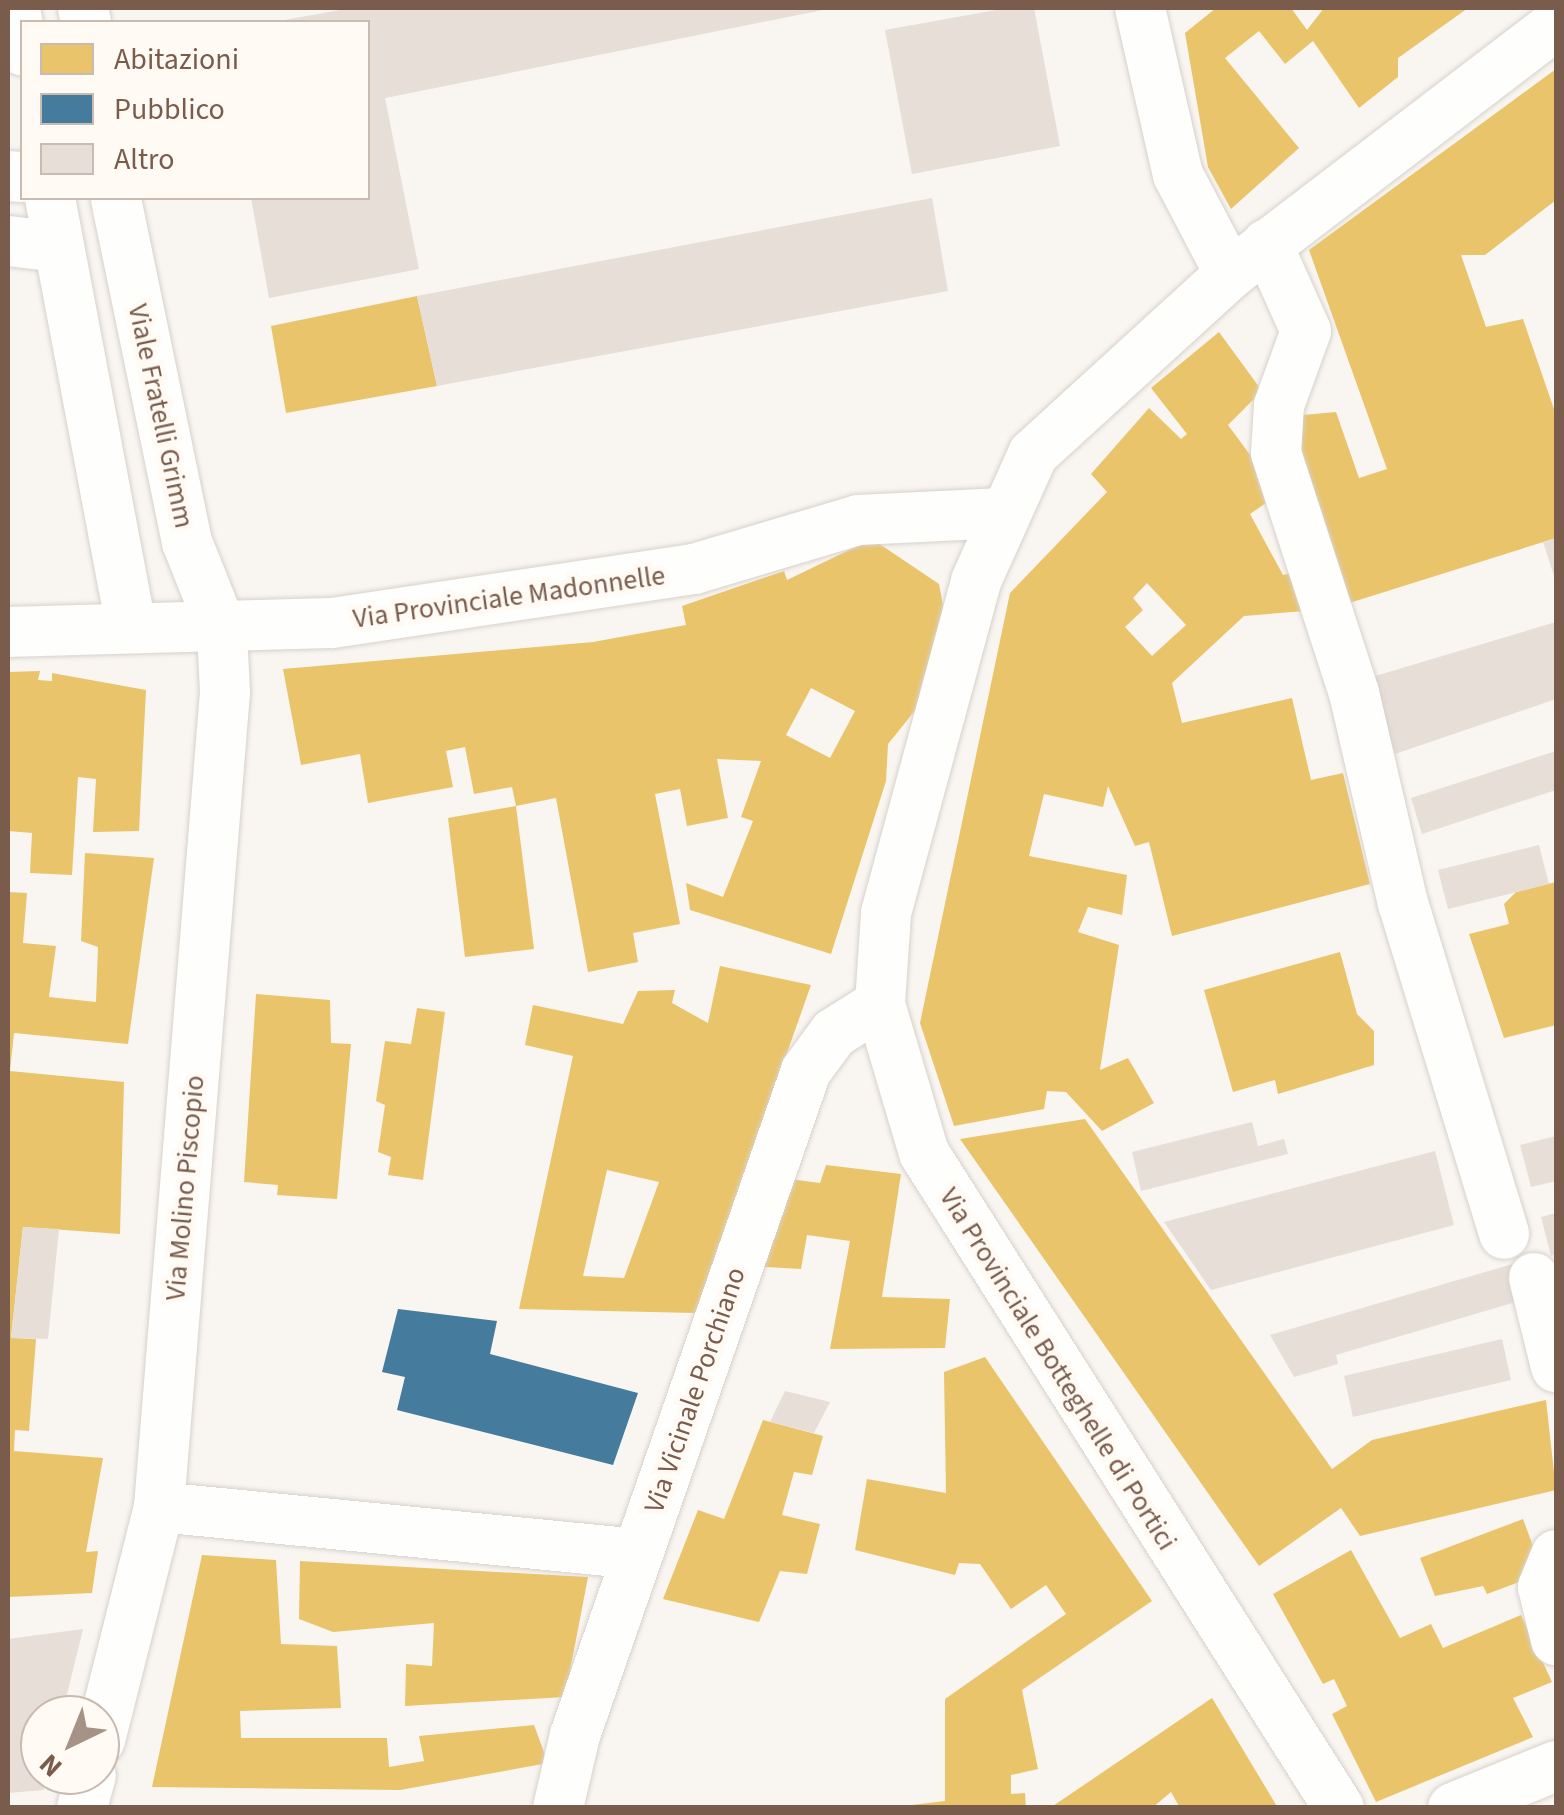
<!DOCTYPE html>
<html>
<head>
<meta charset="utf-8">
<style>
  body { margin:0 }
  #map { position:relative; width:1564px; height:1815px; overflow:hidden; background:#f9f5f0; font-family:"Source Sans 3",sans-serif }
  div>[style] { position:absolute }
  [style*='--x'] { left:calc(var(--x)*1px); top:calc(var(--y)*1px); width:calc(var(--w)*1px); rotate:calc(var(--a)*1deg) }
  .homes>* { inset:0; background:#e9c46a }
  .public>* { inset:0; background:#457b9d }
  .building>* { inset:0; background:#e6ded7 }
  .roads { filter:drop-shadow(0 0 2px #d7d1cb) drop-shadow(0 0 2px #d7d1cb) }
  .minor>* { height:50px; margin:-25px; padding:0 25px; transform-origin:25px; border-radius:25px; background:#fefefd }
  span { translate:-50% -50%; white-space:nowrap; text-align:center; line-height:1.15; -webkit-text-stroke:10px #fffaf3; paint-order:stroke }
  .street-label { font-size:28px; color:#7a5c4d }
  .frame { position:absolute; inset:0; border:10px solid #7a5c4d; pointer-events:none }
  .legend { position:absolute; left:20px; top:20px; width:350px; height:180px; box-sizing:border-box; background:#fffaf3; border:2px solid #cabbb1; margin:0; padding:12px 18px; list-style:none; font-size:30px; color:#7a5c4d }
  .legend li { display:flex; align-items:center; gap:20px; height:50px }
  .legend b { width:50px; border:2px solid #cabbb1 }
  .north { position:absolute; left:20px; top:1695px; width:100px; height:100px; box-sizing:border-box; background:#fffaf3; border:2px solid #cabbb1; border-radius:50%; rotate:223deg; font-size:28px; font-weight:700; line-height:40px; text-align:center; color:#7a5c4d }
  .north::after { content:''; display:block; margin:auto; width:35px; height:45px; background:#a69286; clip-path:polygon(50% 0,100% 100%,50% 72%,0 100%) }
</style>
</head>
<body>
<div id="map">
  <div class="homes">
    <i style="clip-path:polygon(1216px 8px,1291px 8px,1307px 30px,1324px 8px,1468px 8px,1398px 58px,1398px 77px,1359px 108px,1313px 41px,1285px 64px,1259px 31px,1225px 58px,1299px 148px,1231px 209px,1208px 167px,1185px 33px)"></i>
    <i style="clip-path:polygon(1556px 69px,1556px 200px,1485px 255px,1461px 255px,1486px 327px,1523px 319px,1556px 415px,1556px 538px,1343px 605px,1281px 417px,1336px 412px,1359px 478px,1387px 469px,1309px 250px)"></i>
    <i style="clip-path:polygon(417px 296px,437px 386px,286px 413px,271px 326px)"></i>
    <i style="clip-path:polygon(evenodd,1219px 332px,1262px 391px,1228px 425px,1279px 494px,1250px 514px,1283px 575px,1296px 572px,1305px 611px,1244px 616px,1172px 683px,1182px 723px,1292px 698px,1311px 780px,1343px 773px,1370px 884px,1172px 936px,1149px 842px,1135px 846px,1108px 786px,1103px 807px,1044px 794px,1029px 856px,1127px 875px,1122px 915px,1088px 907px,1078px 932px,1119px 945px,1100px 1070px,1128px 1058px,1154px 1103px,1102px 1131px,1066px 1092px,1047px 1091px,1044px 1109px,954px 1126px,920px 1023px,1010px 593px,1107px 492px,1091px 474px,1149px 408px,1181px 439px,1187px 434px,1151px 388px,1219px 332px,1147px 583px,1186px 625px,1152px 656px,1125px 627px,1143px 610px,1133px 598px,1147px 583px)"></i>
    <i style="clip-path:polygon(evenodd,872px 539px,939px 584px,948px 631px,930px 692px,888px 744px,886px 781px,831px 954px,690px 910px,686px 883px,723px 897px,753px 821px,741px 817px,761px 761px,717px 759px,728px 818px,687px 826px,680px 789px,655px 794px,680px 924px,633px 933px,638px 962px,588px 972px,556px 798px,516px 806px,512px 787px,474px 794px,465px 747px,446px 751px,453px 787px,368px 803px,360px 754px,301px 765px,283px 669px,593px 642px,686px 625px,682px 606px,784px 571px,787px 580px,872px 539px,811px 688px,855px 711px,830px 758px,786px 735px,811px 688px)"></i>
    <i style="clip-path:polygon(40px 671px,38px 680px,52px 681px,52px 673px,146px 690px,139px 831px,93px 832px,96px 779px,78px 777px,72px 875px,30px 873px,32px 833px,8px 831px,8px 672px)"></i>
    <i style="clip-path:polygon(516px 806px,534px 949px,465px 957px,448px 818px)"></i>
    <i style="clip-path:polygon(85px 853px,154px 858px,128px 1044px,14px 1033px,10px 1071px,124px 1082px,120px 1234px,23px 1227px,11px 1338px,36px 1339px,29px 1431px,15px 1430px,14px 1451px,103px 1458px,86px 1552px,98px 1551px,92px 1593px,8px 1597px,8px 892px,27px 893px,23px 943px,56px 946px,49px 997px,96px 1002px,98px 947px,81px 941px)"></i>
    <i style="clip-path:polygon(1556px 882px,1556px 1025px,1504px 1038px,1469px 934px,1509px 924px,1504px 904px,1516px 892px)"></i>
    <i style="clip-path:polygon(1340px 952px,1357px 1014px,1374px 1031px,1374px 1065px,1278px 1094px,1275px 1080px,1233px 1092px,1204px 990px)"></i>
    <i style="clip-path:polygon(evenodd,720px 966px,811px 985px,695px 1313px,519px 1309px,573px 1056px,525px 1045px,533px 1005px,623px 1024px,638px 991px,675px 990px,672px 1003px,708px 1023px,720px 966px,607px 1170px,659px 1182px,624px 1278px,583px 1276px,607px 1170px)"></i>
    <i style="clip-path:polygon(256px 994px,330px 1000px,331px 1043px,351px 1044px,337px 1199px,277px 1195px,278px 1185px,244px 1182px)"></i>
    <i style="clip-path:polygon(417px 1008px,445px 1012px,423px 1180px,388px 1175px,391px 1157px,378px 1152px,385px 1105px,376px 1101px,385px 1041px,411px 1044px)"></i>
    <i style="clip-path:polygon(1085px 1119px,1332px 1469px,1372px 1440px,1546px 1400px,1556px 1490px,1360px 1536px,1341px 1508px,1259px 1566px,960px 1139px)"></i>
    <i style="clip-path:polygon(826px 1165px,901px 1174px,882px 1297px,950px 1299px,945px 1348px,830px 1349px,850px 1241px,807px 1235px,801px 1269px,749px 1266px,782px 1178px,820px 1183px)"></i>
    <i style="clip-path:polygon(985px 1357px,1152px 1601px,1022px 1690px,1038px 1769px,1011px 1775px,1011px 1794px,1025px 1793px,1026px 1808px,887px 1808px,945px 1801px,945px 1699px,1066px 1614px,1046px 1585px,1011px 1609px,980px 1564px,959px 1563px,955px 1575px,855px 1550px,867px 1479px,946px 1493px,944px 1372px)"></i>
    <i style="clip-path:polygon(763px 1420px,823px 1436px,812px 1475px,794px 1472px,782px 1515px,820px 1524px,807px 1574px,780px 1571px,759px 1622px,663px 1599px,698px 1510px,724px 1519px)"></i>
    <i style="clip-path:polygon(1523px 1519px,1543px 1573px,1487px 1594px,1483px 1586px,1435px 1596px,1420px 1558px)"></i>
    <i style="clip-path:polygon(1351px 1550px,1400px 1638px,1431px 1624px,1443px 1648px,1521px 1615px,1552px 1682px,1513px 1698px,1533px 1737px,1376px 1802px,1332px 1714px,1347px 1706px,1334px 1679px,1323px 1684px,1273px 1594px)"></i>
    <i style="clip-path:polygon(202px 1555px,276px 1560px,281px 1644px,337px 1646px,341px 1708px,240px 1711px,241px 1738px,387px 1738px,389px 1767px,424px 1761px,419px 1736px,534px 1725px,548px 1763px,400px 1790px,152px 1787px)"></i>
    <i style="clip-path:polygon(300px 1561px,588px 1577px,565px 1697px,405px 1706px,406px 1664px,432px 1666px,434px 1623px,333px 1632px,299px 1619px)"></i>
    <i style="clip-path:polygon(1212px 1698px,1278px 1808px,1180px 1808px,1171px 1792px,1152px 1808px,1050px 1808px)"></i>
  </div>
  <div class="public">
    <i style="clip-path:polygon(398px 1309px,497px 1321px,490px 1354px,638px 1393px,613px 1465px,397px 1410px,405px 1377px,382px 1372px)"></i>
  </div>
  <div class="building">
    <i style="clip-path:polygon(351px 8px,828px 8px,828px 9px,385px 98px,419px 269px,269px 298px,251px 198px,368px 198px,368px 22px,279px 21px)"></i>
    <i style="clip-path:polygon(1007px 8px,1034px 8px,1060px 146px,912px 174px,885px 30px)"></i>
    <i style="clip-path:polygon(932px 198px,948px 291px,437px 386px,417px 296px)"></i>
    <i style="clip-path:polygon(1556px 538px,1556px 582px,1543px 542px)"></i>
    <i style="clip-path:polygon(1556px 622px,1556px 699px,1395px 754px,1372px 677px)"></i>
    <i style="clip-path:polygon(1556px 751px,1556px 790px,1422px 834px,1411px 798px)"></i>
    <i style="clip-path:polygon(1539px 845px,1549px 884px,1448px 909px,1438px 870px)"></i>
    <i style="clip-path:polygon(1252px 1122px,1258px 1146px,1284px 1139px,1288px 1154px,1141px 1191px,1132px 1152px)"></i>
    <i style="clip-path:polygon(1556px 1136px,1556px 1181px,1531px 1187px,1520px 1145px)"></i>
    <i style="clip-path:polygon(1435px 1151px,1454px 1225px,1211px 1290px,1164px 1222px)"></i>
    <i style="clip-path:polygon(1556px 1213px,1556px 1254px,1551px 1256px,1541px 1217px)"></i>
    <i style="clip-path:polygon(23px 1227px,59px 1229px,48px 1339px,11px 1338px)"></i>
    <i style="clip-path:polygon(1516px 1263px,1526px 1299px,1336px 1355px,1338px 1364px,1294px 1377px,1270px 1335px)"></i>
    <i style="clip-path:polygon(1502px 1339px,1511px 1380px,1353px 1417px,1344px 1376px)"></i>
    <i style="clip-path:polygon(785px 1391px,830px 1402px,814px 1433px,770px 1422px)"></i>
    <i style="clip-path:polygon(83px 1629px,62px 1715px,40px 1715px,44px 1790px,8px 1793px,8px 1639px)"></i>
  </div>
  <div class="roads">
    <div class="minor">
      <i style="--x:15;--y:8;--w:43;--a:80.5"></i>
      <i style="--x:83;--y:8;--w:14;--a:78"></i>
      <i style="--x:1140;--y:8;--w:171;--a:77.2"></i>
      <i style="--x:1178;--y:175;--w:112;--a:62.3"></i>
      <i style="--x:8;--y:176;--w:14;--a:4"></i>
      <i style="--x:50;--y:198;--w:436;--a:79.3"></i>
      <i style="--x:8;--y:241;--w:51;--a:6.7"></i>
      <i style="--x:1267;--y:244;--w:95;--a:65.9"></i>
      <i style="--x:1306;--y:331;--w:79;--a:110"></i>
      <i style="--x:1279;--y:405;--w:48;--a:93.6"></i>
      <i style="--x:1276;--y:453;--w:252;--a:72"></i>
      <i style="--x:1354;--y:693;--w:216;--a:76.9"></i>
      <i style="--x:1403;--y:903;--w:346;--a:73"></i>
      <i style="--x:8;--y:632;--w:324;--a:-1.6"></i>
      <i style="--x:332;--y:623;--w:366;--a:-8.5"></i>
      <i style="--x:694;--y:569;--w:171;--a:-16.6"></i>
      <i style="--x:858;--y:520;--w:145;--a:-2.8"></i>
      <i style="--x:1534;--y:1278;--w:92;--a:76.1"></i>
      <i style="--x:159;--y:1507;--w:480;--a:5.6"></i>
      <i style="--x:1556;--y:1555;--w:35;--a:112"></i>
      <i style="--x:1543;--y:1587;--w:55;--a:76.2"></i>
      <i style="--x:100;--y:1740;--w:240;--a:-75.8"></i>
      <i style="--x:159;--y:1507;--w:818;--a:-85.37"></i>
      <i style="--x:225;--y:692;--w:62;--a:-92.8"></i>
      <i style="--x:222;--y:630;--w:95;--a:-111.7"></i>
      <i style="--x:187;--y:542;--w:351;--a:-101.7"></i>
      <i style="--x:82;--y:1808;--w:34;--a:-75"></i>
      <i style="--x:558;--y:1808;--w:75;--a:-76.9"></i>
      <i style="--x:575;--y:1735;--w:703;--a:-70.82"></i>
      <i style="--x:806;--y:1071;--w:47;--a:-53.6"></i>
      <i style="--x:834;--y:1033;--w:54;--a:-32.2"></i>
      <i style="--x:1339;--y:1808;--w:775;--a:-122.36"></i>
      <i style="--x:924;--y:1153;--w:155;--a:-106.5"></i>
      <i style="--x:880;--y:1004;--w:91;--a:-86.2"></i>
      <i style="--x:886;--y:913;--w:344;--a:-74.8"></i>
      <i style="--x:976;--y:581;--w:139;--a:-65.8"></i>
      <i style="--x:1033;--y:454;--w:267;--a:-42.4"></i>
      <i style="--x:1230;--y:274;--w:410;--a:-37.4"></i>
      <i style="--x:1453;--y:1808;--w:111;--a:-22.2"></i>
    </div>
  </div>
  <div class="street-label">
    <span style="left:161px;top:416px;rotate:78deg">Viale Fratelli Grimm</span>
    <span style="left:509px;top:597px;rotate:-8deg">Via Provinciale Madonnelle</span>
    <span style="left:185px;top:1188px;rotate:-85deg">Via Molino Piscopio</span>
    <span style="left:1058px;top:1369px;rotate:58deg">Via Provinciale Botteghelle di Portici</span>
    <span style="left:695px;top:1390px;rotate:-71deg">Via Vicinale Porchiano</span>
  </div>
  <div class="frame"></div>
  <ul class="legend">
  <li><b style="height:28px;background:#e9c46a"></b>Abitazioni</li>
  <li><b style="height:28px;background:#457b9d"></b>Pubblico</li>
  <li><b style="height:28px;background:#e6ded7"></b>Altro</li>
  </ul>
  <div class="north">N</div>
</div>
</body>
</html>
